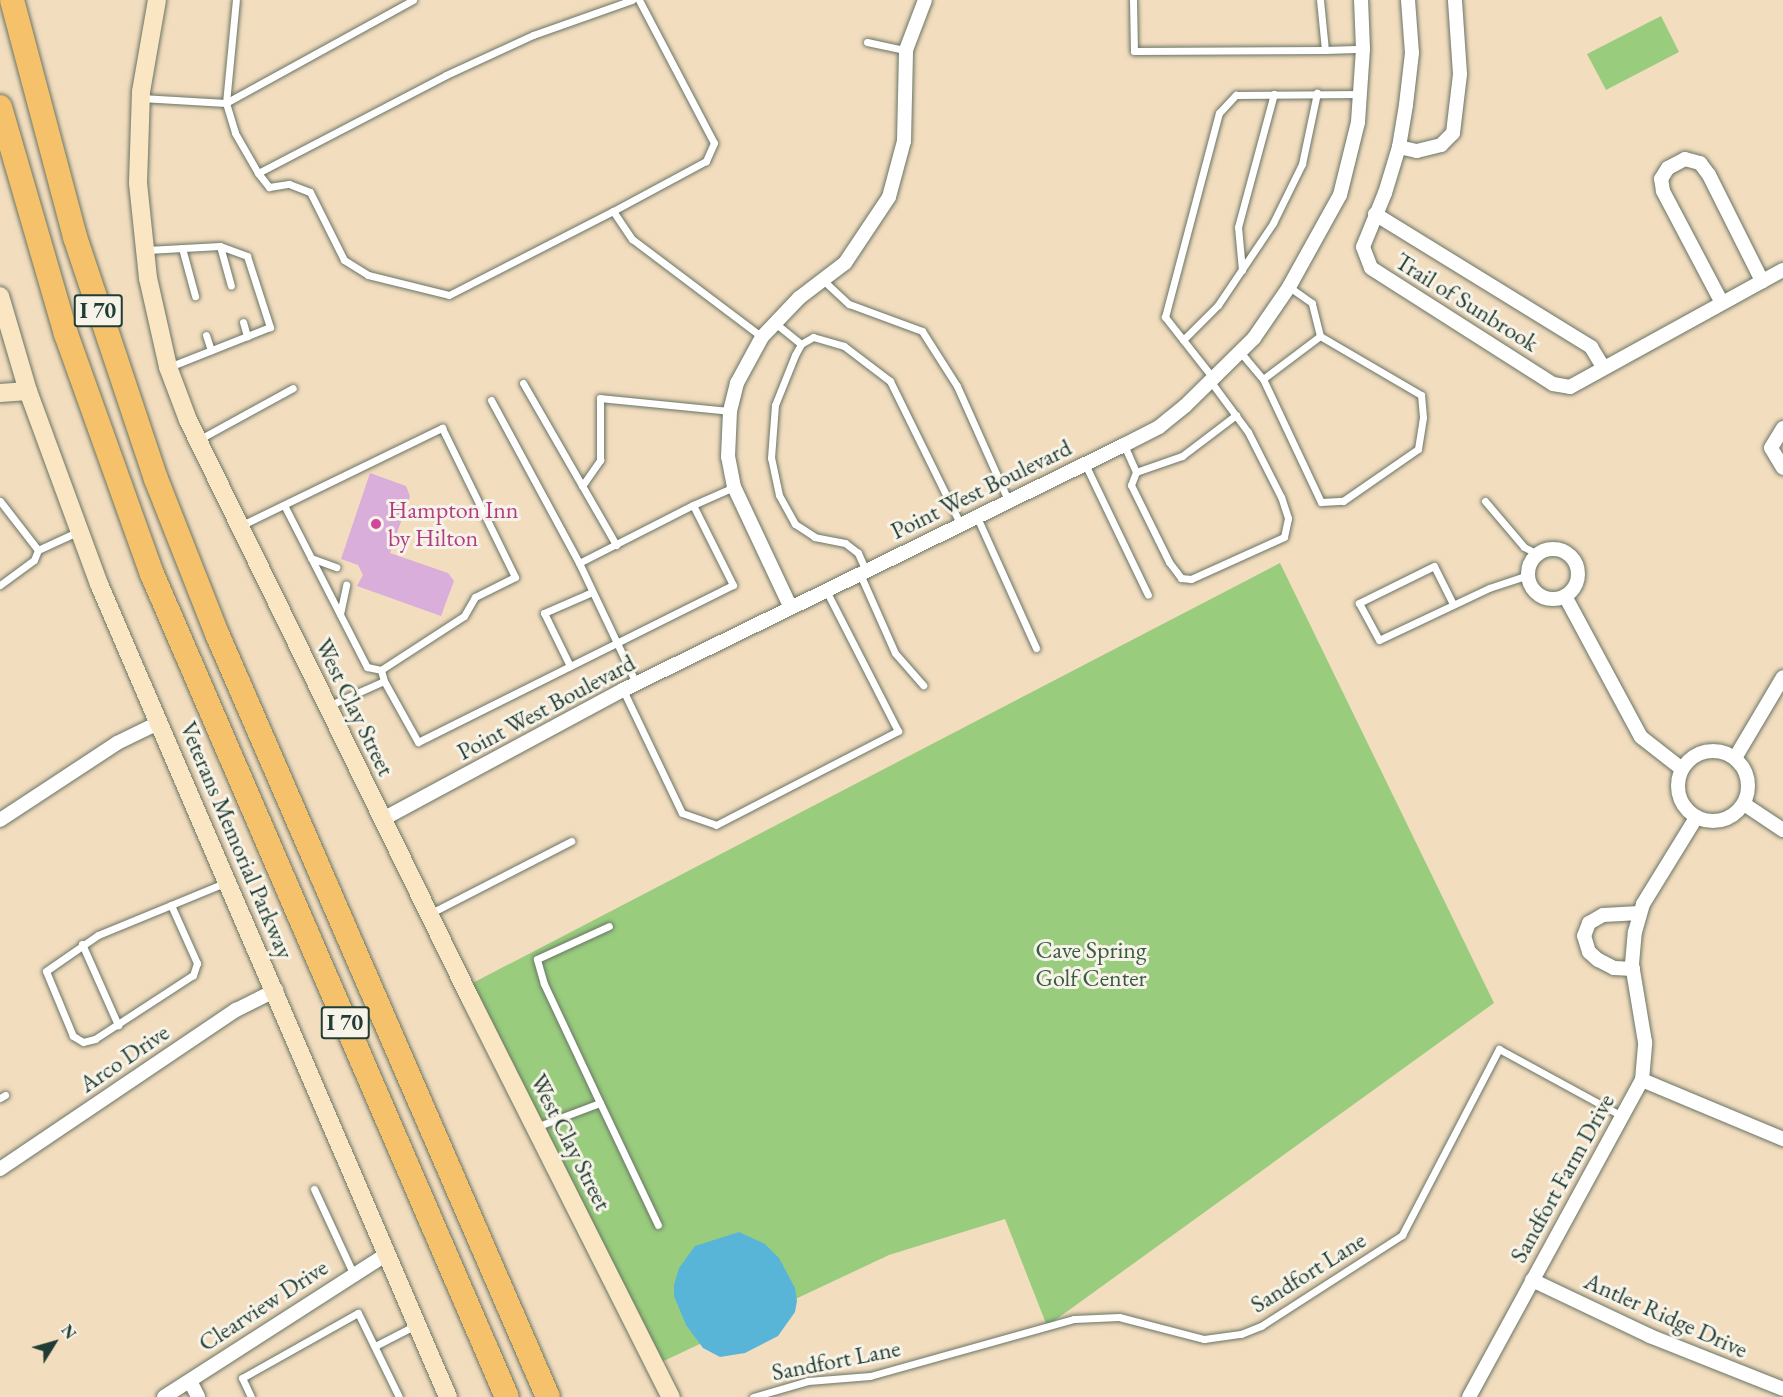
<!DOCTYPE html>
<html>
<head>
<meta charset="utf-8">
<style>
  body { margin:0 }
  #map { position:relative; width:1783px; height:1397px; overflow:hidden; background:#f3ddbf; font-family:"EB Garamond",serif }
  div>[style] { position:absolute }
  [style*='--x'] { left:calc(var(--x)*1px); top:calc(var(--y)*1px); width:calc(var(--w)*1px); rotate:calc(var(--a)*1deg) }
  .green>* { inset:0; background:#99cd7d }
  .water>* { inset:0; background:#59b5d7 }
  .building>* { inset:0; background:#d9aeda }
  .roads { filter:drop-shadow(0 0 2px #697565) drop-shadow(0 0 2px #697565) }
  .lane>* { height:7px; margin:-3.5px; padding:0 3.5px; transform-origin:3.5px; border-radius:3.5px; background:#fff }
  .street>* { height:14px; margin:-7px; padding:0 7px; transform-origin:7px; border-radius:7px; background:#fff }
  .street>.ring { margin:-7px; padding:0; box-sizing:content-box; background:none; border:14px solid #fff; border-radius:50% }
  .secondary>* { height:18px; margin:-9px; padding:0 9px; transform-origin:9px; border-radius:9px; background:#fbe6c4 }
  .highway>* { height:24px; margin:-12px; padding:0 12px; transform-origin:12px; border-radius:12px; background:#f5c16b }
  .dots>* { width:16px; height:16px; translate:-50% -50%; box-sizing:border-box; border:3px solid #f7f3e8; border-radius:50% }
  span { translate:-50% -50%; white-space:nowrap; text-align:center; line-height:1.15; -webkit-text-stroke:6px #f7f3e8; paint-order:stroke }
  .shield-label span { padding:2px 4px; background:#f7f3e8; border:2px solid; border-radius:4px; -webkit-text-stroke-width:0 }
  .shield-label { font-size:22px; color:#1f3d34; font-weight:700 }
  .street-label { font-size:24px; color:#1f3d34 }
  .hotel-label { font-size:24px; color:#b23c85 }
  .left { translate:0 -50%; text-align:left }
  .park-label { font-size:24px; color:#375a43 }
  .north { position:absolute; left:24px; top:1313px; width:60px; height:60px; -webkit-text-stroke:4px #f7f3e8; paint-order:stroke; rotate:53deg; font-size:16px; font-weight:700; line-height:24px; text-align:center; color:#1f3d34 }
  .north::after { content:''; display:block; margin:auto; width:21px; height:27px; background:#1f3d34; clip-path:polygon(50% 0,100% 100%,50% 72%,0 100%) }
</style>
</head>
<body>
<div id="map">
  <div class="green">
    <i style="clip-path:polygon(1661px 16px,1679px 52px,1606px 90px,1587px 54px)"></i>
    <i style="clip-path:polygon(1280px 563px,1494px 1003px,1047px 1326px,1005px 1219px,889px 1255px,651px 1367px,465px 987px)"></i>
  </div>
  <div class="water">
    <i style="clip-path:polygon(739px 1232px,765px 1244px,779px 1258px,795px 1288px,797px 1301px,795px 1312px,778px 1336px,745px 1353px,720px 1357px,703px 1348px,686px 1325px,674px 1296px,674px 1285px,679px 1268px,695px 1246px)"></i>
  </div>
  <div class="building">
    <i style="clip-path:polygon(370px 473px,406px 486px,410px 496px,390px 553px,448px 573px,454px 581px,441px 616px,357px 586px,363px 575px,358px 565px,341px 559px)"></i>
  </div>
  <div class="roads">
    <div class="lane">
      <i style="--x:413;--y:0;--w:213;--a:151.2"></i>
      <i style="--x:226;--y:103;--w:31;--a:73"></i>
      <i style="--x:235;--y:133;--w:46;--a:60.1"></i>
      <i style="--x:258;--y:173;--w:212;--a:-27.5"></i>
      <i style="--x:446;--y:75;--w:96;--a:-24.7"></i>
      <i style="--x:533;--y:35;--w:105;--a:-19.5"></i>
      <i style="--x:639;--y:0;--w:161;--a:62.3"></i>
      <i style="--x:714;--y:143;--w:20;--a:114"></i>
      <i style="--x:706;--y:161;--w:106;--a:151.7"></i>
      <i style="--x:613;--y:211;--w:34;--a:56"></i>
      <i style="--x:632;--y:239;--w:163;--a:37"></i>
      <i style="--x:1133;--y:0;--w:51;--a:88.9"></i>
      <i style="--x:1134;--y:51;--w:191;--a:-0.3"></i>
      <i style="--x:1325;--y:50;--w:50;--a:-95.7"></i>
      <i style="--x:867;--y:42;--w:40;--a:12"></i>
      <i style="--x:1325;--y:50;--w:38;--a:-2"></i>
      <i style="--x:141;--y:98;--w:85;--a:3.4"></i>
      <i style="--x:226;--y:103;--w:103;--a:-84.5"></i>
      <i style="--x:258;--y:173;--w:18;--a:52"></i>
      <i style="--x:269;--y:187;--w:20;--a:-9"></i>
      <i style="--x:289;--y:184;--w:22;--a:21"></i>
      <i style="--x:310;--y:192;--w:76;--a:63.4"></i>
      <i style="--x:344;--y:260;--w:28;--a:32"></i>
      <i style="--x:368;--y:275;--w:83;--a:13.9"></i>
      <i style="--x:449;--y:295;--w:184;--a:-27.1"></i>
      <i style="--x:220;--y:246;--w:41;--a:74.6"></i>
      <i style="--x:182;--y:248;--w:50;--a:74.8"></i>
      <i style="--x:147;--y:250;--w:73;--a:-3.1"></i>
      <i style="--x:220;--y:246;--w:29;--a:20"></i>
      <i style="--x:247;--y:256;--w:75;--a:72.1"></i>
      <i style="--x:270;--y:327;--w:109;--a:158.4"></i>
      <i style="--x:1242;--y:270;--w:43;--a:-95.3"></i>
      <i style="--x:1238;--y:227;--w:138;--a:-74.9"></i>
      <i style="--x:824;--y:281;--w:34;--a:43"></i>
      <i style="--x:849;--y:304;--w:78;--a:20.3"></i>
      <i style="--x:922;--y:331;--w:65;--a:57.5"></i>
      <i style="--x:957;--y:386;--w:125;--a:65.9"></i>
      <i style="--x:243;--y:322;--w:15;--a:74"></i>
      <i style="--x:775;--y:323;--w:33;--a:39"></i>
      <i style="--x:206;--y:335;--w:16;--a:72"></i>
      <i style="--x:1183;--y:340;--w:49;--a:-45"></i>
      <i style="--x:1218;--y:305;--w:99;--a:-56.1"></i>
      <i style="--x:1273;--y:223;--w:66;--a:-63.8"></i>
      <i style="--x:1302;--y:164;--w:73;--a:-78.1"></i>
      <i style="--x:1241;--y:353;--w:34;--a:50"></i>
      <i style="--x:1263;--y:379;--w:136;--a:64.8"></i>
      <i style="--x:1321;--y:502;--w:22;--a:-3"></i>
      <i style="--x:1343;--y:501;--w:91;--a:-34.7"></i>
      <i style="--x:1418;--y:449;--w:32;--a:-81"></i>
      <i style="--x:1423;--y:417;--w:22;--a:-95"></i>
      <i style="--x:1421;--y:395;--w:117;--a:-149.7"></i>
      <i style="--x:1320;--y:336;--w:34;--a:-104"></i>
      <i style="--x:1312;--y:303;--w:28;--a:-145"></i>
      <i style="--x:1213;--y:378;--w:78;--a:-128.2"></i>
      <i style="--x:1165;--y:317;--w:211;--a:-75.2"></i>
      <i style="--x:1219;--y:113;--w:25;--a:-47"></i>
      <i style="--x:1236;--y:95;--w:125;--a:-0.5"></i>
      <i style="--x:1263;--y:379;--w:71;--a:-37"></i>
      <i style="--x:523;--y:383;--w:187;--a:60.1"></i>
      <i style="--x:491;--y:400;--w:185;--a:61.6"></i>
      <i style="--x:198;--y:440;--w:108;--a:-28.7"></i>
      <i style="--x:1124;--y:445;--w:30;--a:66"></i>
      <i style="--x:1136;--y:472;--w:14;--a:111"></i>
      <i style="--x:1131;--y:485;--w:86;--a:63.7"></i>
      <i style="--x:1169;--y:562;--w:20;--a:53"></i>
      <i style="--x:1181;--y:578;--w:10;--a:6"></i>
      <i style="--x:1191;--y:579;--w:102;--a:-24.3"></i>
      <i style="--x:1284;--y:537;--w:19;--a:-78"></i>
      <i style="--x:1288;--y:518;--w:22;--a:-108"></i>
      <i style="--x:1281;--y:497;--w:73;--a:-116.9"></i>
      <i style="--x:1248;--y:432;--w:62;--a:-126.5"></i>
      <i style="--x:1085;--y:464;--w:145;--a:64.3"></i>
      <i style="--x:1136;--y:472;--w:49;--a:-19.2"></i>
      <i style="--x:1182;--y:456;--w:68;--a:-37.2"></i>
      <i style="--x:582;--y:486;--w:32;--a:-55"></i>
      <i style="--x:600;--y:460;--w:62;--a:-90"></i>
      <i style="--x:600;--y:398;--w:131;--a:5.7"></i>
      <i style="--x:0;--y:501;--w:62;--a:52.2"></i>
      <i style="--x:1485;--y:501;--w:60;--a:49.7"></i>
      <i style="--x:1524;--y:547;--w:16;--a:27"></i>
      <i style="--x:284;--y:505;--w:182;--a:62.9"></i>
      <i style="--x:367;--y:667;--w:14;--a:12"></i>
      <i style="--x:976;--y:515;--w:146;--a:65.7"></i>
      <i style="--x:240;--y:526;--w:225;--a:-25.9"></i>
      <i style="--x:442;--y:428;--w:166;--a:63.9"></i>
      <i style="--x:515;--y:577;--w:45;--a:153.4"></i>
      <i style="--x:475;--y:597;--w:22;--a:120"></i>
      <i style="--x:464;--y:616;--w:99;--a:147"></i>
      <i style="--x:381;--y:670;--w:11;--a:75"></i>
      <i style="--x:311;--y:558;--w:27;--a:20"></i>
      <i style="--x:866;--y:571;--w:20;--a:-114"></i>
      <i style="--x:858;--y:553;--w:16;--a:-142"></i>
      <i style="--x:845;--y:543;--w:31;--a:-169"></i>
      <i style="--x:815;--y:537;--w:24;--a:-147"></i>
      <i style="--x:795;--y:524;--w:33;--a:-119"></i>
      <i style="--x:779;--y:495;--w:38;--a:-102"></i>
      <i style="--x:771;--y:458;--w:53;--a:-85.7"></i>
      <i style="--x:775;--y:405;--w:54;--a:-68.2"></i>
      <i style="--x:795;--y:355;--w:13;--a:-61"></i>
      <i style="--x:801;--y:344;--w:14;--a:-30"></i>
      <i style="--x:813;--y:337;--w:32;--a:16"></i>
      <i style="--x:844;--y:346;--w:58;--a:37.3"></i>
      <i style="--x:890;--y:381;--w:158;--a:63.8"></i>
      <i style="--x:860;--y:574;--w:86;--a:66.1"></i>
      <i style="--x:895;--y:653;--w:43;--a:48.8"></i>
      <i style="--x:0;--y:585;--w:42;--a:-36.3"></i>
      <i style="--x:34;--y:560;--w:11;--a:-68"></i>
      <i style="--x:38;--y:550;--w:43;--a:-24.8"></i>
      <i style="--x:1453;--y:604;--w:42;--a:-116.6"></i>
      <i style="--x:1434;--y:566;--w:84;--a:153.7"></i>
      <i style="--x:1359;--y:603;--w:42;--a:61.6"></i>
      <i style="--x:1379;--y:640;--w:122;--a:-25.3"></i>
      <i style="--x:1489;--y:588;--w:41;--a:-18.4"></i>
      <i style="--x:340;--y:614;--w:30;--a:-78"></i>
      <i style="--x:570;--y:666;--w:59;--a:-116.1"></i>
      <i style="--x:544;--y:613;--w:52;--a:-23.6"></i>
      <i style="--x:636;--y:683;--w:133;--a:-115.4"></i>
      <i style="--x:579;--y:563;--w:128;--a:-27"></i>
      <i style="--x:623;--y:690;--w:136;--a:64.4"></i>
      <i style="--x:682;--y:813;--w:36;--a:19"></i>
      <i style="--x:716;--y:825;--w:205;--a:-27.3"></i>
      <i style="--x:898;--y:731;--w:158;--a:-117.1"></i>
      <i style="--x:328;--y:706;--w:61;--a:-24.1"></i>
      <i style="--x:384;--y:681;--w:70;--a:60.9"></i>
      <i style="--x:418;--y:742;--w:352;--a:-26.5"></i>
      <i style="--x:733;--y:585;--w:89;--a:-116.6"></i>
      <i style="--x:693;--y:505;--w:45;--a:-23.7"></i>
      <i style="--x:171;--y:905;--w:64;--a:65.9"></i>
      <i style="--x:197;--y:963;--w:13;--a:108"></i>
      <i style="--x:193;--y:975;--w:117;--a:146.9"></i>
      <i style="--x:95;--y:1039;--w:12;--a:166"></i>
      <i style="--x:83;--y:1042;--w:12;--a:-149"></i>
      <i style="--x:73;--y:1036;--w:70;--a:-112.6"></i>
      <i style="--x:46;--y:971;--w:63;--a:-34.7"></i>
      <i style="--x:98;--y:935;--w:79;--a:-22.3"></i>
      <i style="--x:171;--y:905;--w:61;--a:-22.3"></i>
      <i style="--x:429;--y:914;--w:160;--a:-27.2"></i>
      <i style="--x:82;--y:944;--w:89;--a:66"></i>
      <i style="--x:0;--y:1098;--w:6;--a:-31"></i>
      <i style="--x:600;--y:1103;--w:132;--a:-115.2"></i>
      <i style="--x:544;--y:984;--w:26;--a:-106"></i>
      <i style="--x:537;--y:959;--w:79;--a:-24.6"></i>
      <i style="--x:536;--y:1127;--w:68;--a:-20.6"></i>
      <i style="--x:600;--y:1103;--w:135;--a:64.6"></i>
      <i style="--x:314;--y:1189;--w:93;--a:65.1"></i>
      <i style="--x:375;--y:1346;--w:46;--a:-27.1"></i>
      <i style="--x:251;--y:1397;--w:21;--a:-115"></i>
      <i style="--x:242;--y:1378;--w:133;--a:-29.3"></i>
      <i style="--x:358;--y:1313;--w:93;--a:64"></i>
      <i style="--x:753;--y:1397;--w:57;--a:-16.2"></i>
      <i style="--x:808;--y:1381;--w:62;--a:-4.6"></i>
      <i style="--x:870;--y:1376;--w:212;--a:-15.6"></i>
      <i style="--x:1074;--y:1319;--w:45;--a:-2.5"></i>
      <i style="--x:1119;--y:1317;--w:88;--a:14.5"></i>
      <i style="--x:1204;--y:1339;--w:37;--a:-8"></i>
      <i style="--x:1241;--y:1334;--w:22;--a:-22"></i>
      <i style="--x:1261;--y:1326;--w:168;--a:-32.8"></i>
      <i style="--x:1402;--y:1235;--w:210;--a:-62.5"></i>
      <i style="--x:1499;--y:1049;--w:140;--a:28.6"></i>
    </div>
    <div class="street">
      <i style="--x:1408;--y:0;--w:53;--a:85.7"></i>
      <i style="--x:1412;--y:53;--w:52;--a:96.6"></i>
      <i style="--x:1406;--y:105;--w:43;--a:99.5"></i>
      <i style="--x:1399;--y:147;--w:48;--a:106.9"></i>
      <i style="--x:1385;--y:193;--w:58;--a:112.2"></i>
      <i style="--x:1363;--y:247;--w:22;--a:69"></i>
      <i style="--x:1371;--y:268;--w:216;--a:32.5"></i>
      <i style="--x:1553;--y:384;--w:17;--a:10"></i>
      <i style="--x:1570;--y:387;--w:243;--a:-28.8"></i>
      <i style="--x:1399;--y:147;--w:18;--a:13"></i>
      <i style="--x:1417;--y:151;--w:25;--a:-14"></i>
      <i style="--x:1441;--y:145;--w:17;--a:-45"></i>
      <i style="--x:1453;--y:133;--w:59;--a:-83.2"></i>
      <i style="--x:1460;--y:74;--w:74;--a:-93.9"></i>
      <i style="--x:1375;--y:214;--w:254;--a:31.6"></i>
      <i style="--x:1591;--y:347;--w:23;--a:59"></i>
      <i style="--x:1722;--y:303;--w:127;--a:-117.8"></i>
      <i style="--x:1663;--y:191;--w:12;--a:-99"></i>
      <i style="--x:1661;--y:179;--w:13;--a:-58"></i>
      <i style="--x:1668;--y:168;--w:19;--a:-28"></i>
      <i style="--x:1685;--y:159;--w:16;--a:15"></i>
      <i style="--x:1700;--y:163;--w:15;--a:53"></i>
      <i style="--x:1709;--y:175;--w:119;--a:63.4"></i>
      <i style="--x:1783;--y:428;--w:23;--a:121"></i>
      <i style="--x:1771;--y:448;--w:23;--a:59"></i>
      <i class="ring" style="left:1528px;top:549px;width:36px;height:36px"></i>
      <i style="--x:1565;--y:596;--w:160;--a:61.7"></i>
      <i style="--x:1641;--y:737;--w:52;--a:38"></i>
      <i style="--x:790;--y:606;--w:132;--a:-115.2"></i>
      <i style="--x:734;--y:487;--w:31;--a:-101"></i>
      <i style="--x:728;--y:457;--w:46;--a:-87.5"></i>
      <i style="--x:730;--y:411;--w:29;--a:-76"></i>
      <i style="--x:737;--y:383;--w:52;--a:-61.5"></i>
      <i style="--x:762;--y:337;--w:54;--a:-46.5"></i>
      <i style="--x:799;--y:298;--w:58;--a:-37.3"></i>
      <i style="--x:845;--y:263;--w:79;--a:-56.3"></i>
      <i style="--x:889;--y:197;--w:58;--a:-75"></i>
      <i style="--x:904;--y:141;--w:91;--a:-88.7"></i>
      <i style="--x:906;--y:50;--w:53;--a:-69.2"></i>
      <i class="ring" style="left:1678px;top:751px;width:56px;height:56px"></i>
      <i style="--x:1735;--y:758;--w:94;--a:-59.3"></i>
      <i style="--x:1744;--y:804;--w:47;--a:33.7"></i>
      <i style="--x:383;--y:819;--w:272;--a:-28.3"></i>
      <i style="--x:623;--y:690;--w:558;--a:-26.06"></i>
      <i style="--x:1124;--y:445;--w:39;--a:-27"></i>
      <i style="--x:1159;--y:427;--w:33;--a:-39"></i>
      <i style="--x:1185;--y:406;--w:97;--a:-44.6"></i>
      <i style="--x:1254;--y:338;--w:62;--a:-55.5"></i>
      <i style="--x:1289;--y:287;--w:105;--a:-61"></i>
      <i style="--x:1340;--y:195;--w:75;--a:-76.1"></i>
      <i style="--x:1358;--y:122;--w:73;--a:-86.1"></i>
      <i style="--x:1363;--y:49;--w:49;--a:-92.3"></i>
      <i style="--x:0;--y:820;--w:140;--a:-33.3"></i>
      <i style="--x:117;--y:743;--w:48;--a:-26"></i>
      <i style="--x:1633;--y:969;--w:19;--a:-177"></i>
      <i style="--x:1614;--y:968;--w:18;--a:-153"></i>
      <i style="--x:1598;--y:960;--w:12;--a:-138"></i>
      <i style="--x:1589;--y:952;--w:17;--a:-107"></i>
      <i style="--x:1584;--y:936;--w:14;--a:-69"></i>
      <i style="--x:1589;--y:923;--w:16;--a:-30"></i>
      <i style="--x:1603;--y:915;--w:37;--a:-3"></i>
      <i style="--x:1642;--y:1080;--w:153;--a:22.7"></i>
      <i style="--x:0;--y:1169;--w:285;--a:-34"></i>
      <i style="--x:236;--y:1010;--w:45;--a:-26.6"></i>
      <i style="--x:1532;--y:1280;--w:131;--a:25.4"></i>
      <i style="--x:1650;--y:1336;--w:143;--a:21.7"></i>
      <i style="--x:190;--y:1381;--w:18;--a:63"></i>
      <i style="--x:164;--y:1397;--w:265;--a:-32.7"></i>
      <i style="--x:1469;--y:1397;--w:361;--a:-61.4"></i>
      <i style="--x:1642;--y:1080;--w:38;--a:-85"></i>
      <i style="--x:1645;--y:1042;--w:79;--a:-99.5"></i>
      <i style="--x:1632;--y:964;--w:32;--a:-85"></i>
      <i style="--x:1635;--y:932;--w:29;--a:-74"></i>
      <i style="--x:1643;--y:904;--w:101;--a:-58.4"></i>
    </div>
    <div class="secondary">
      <i style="--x:157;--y:0;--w:93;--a:99.9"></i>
      <i style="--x:141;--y:92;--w:91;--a:91.9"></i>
      <i style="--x:138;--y:183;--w:96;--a:84"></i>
      <i style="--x:148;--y:278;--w:91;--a:77.3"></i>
      <i style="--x:168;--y:367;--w:57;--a:69.3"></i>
      <i style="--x:188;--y:420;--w:645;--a:63.99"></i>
      <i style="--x:471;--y:1000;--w:445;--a:63.3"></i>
      <i style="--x:0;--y:296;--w:99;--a:73.6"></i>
      <i style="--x:28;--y:391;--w:206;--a:69.8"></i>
      <i style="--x:99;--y:584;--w:885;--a:66.77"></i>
      <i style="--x:0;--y:393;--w:28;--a:-4"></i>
    </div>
    <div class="highway">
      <i style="--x:12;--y:0;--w:245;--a:75.1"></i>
      <i style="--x:75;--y:237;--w:255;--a:71.5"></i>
      <i style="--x:156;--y:479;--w:169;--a:68.5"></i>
      <i style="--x:218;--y:636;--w:829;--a:66.56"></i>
      <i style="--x:0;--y:107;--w:236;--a:73.8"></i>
      <i style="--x:66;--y:334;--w:255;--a:70.3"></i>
      <i style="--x:152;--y:574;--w:896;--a:66.67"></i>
    </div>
  </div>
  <div class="dots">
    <i style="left:376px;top:524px;background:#d1479c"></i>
  </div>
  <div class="shield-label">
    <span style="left:98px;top:311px">I 70</span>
    <span style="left:345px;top:1023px">I 70</span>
  </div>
  <div class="street-label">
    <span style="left:1467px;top:302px;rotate:32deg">Trail of Sunbrook</span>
    <span style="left:981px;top:489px;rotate:-26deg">Point West Boulevard</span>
    <span style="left:355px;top:707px;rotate:64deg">West Clay Street</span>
    <span style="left:546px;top:707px;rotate:-28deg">Point West Boulevard</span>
    <span style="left:237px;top:840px;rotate:67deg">Veterans Memorial Parkway</span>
    <span style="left:124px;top:1058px;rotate:-34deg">Arco Drive</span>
    <span style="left:571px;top:1142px;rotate:63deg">West Clay Street</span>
    <span style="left:1562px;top:1178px;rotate:-61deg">Sandfort Farm Drive</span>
    <span style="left:1308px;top:1272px;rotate:-32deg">Sandfort Lane</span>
    <span style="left:263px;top:1305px;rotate:-33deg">Clearview Drive</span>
    <span style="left:1666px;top:1315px;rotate:24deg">Antler Ridge Drive</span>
    <span style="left:836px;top:1360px;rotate:-11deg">Sandfort Lane</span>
  </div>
  <div class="hotel-label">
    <span class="left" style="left:388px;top:524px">Hampton Inn<br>by Hilton</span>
  </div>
  <div class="park-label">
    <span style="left:1091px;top:964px">Cave Spring<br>Golf Center</span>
  </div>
  <div class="north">N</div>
</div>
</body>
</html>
